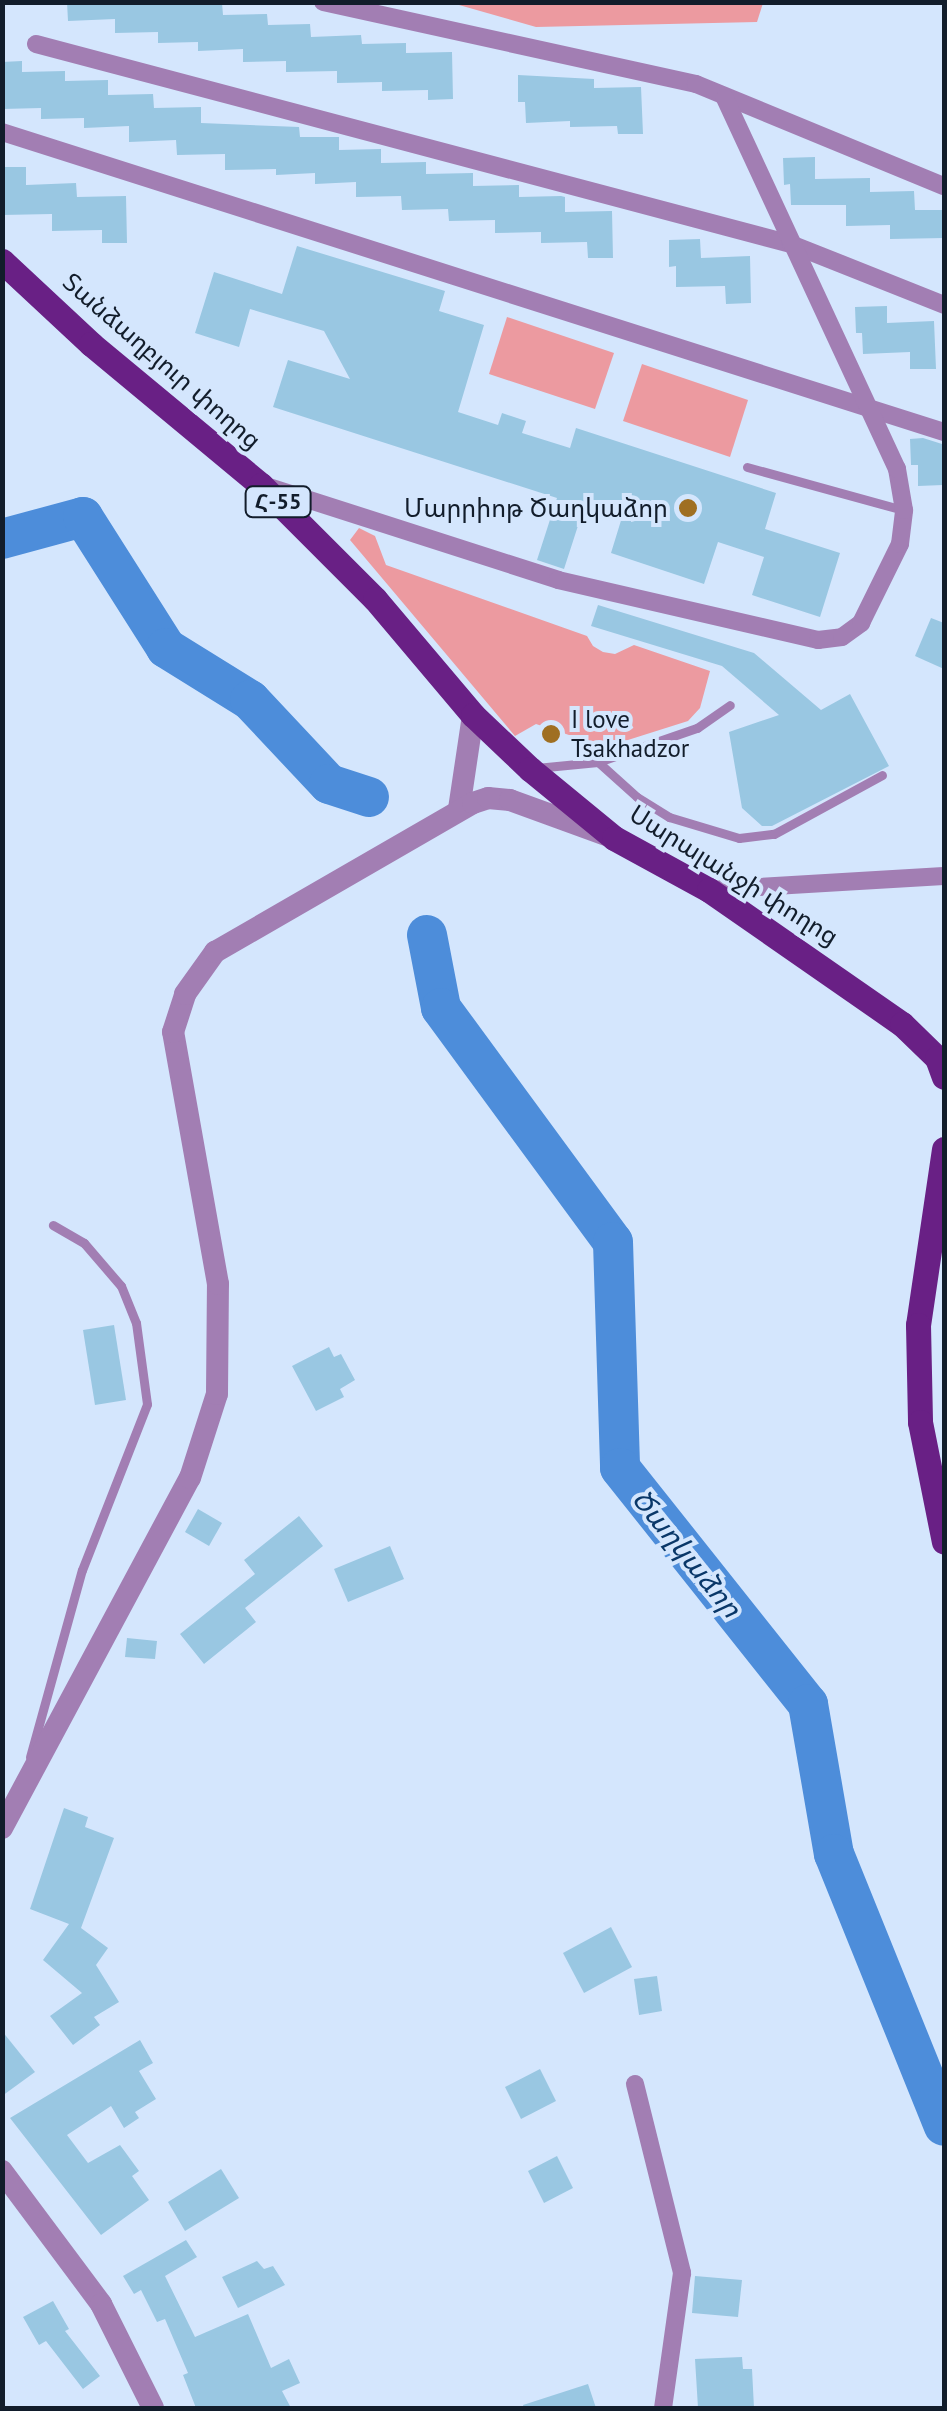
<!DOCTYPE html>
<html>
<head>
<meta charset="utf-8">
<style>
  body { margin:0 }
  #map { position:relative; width:947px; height:2411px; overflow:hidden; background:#d4e6fd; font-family:"PT Sans","Noto Sans Armenian",sans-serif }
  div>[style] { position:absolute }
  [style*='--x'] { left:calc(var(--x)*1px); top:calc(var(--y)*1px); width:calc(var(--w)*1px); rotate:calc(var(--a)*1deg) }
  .green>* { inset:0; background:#ec9aa0 }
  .river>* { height:40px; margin:-20px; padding:0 20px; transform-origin:20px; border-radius:20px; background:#4d8dda }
  .building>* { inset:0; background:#99c7e2 }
  .service>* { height:9px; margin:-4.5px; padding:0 4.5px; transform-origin:4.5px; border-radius:4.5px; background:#a27eb3 }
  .minor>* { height:18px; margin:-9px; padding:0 9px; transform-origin:9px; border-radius:9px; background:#a27eb3 }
  .tertiary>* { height:22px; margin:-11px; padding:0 11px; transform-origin:11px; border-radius:11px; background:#a27eb3 }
  .primary>* { height:25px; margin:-12.5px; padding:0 12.5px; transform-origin:12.5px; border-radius:12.5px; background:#692085 }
  .dots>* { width:28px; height:28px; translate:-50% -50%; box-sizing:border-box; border:5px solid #d4e6fd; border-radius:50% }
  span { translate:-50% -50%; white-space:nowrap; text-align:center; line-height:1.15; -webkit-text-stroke:8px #d4e6fd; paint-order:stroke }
  .shield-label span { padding:2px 8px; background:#d4e6fd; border:2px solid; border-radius:8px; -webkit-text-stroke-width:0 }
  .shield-label { font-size:22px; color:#121d2b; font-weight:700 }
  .street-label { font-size:25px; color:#121d2b }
  .poi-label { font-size:25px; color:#121d2b }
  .right { translate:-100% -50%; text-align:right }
  .left { translate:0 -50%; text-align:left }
  .water-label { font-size:28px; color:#093768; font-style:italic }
  .frame { position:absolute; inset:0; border:5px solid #121d2b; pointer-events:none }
</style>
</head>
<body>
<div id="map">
  <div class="green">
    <i style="clip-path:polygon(452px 3px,763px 2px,763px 3px,757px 22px,536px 27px)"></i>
    <i style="clip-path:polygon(507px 317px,614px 353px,595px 409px,489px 374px)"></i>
    <i style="clip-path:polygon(642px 364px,748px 400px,730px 457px,623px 421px)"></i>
    <i style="clip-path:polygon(359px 528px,375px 536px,386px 565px,587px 636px,593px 646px,603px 652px,615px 654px,634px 645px,710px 671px,700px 708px,688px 721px,590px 752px,587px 741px,536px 724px,515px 736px,350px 540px)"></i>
  </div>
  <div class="river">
    <i style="--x:2;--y:539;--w:84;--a:-15.2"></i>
    <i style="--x:83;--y:517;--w:155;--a:57.6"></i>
    <i style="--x:166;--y:648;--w:99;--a:31.8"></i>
    <i style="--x:250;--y:700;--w:115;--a:46.8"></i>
    <i style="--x:329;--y:784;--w:42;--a:18"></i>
    <i style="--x:427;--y:935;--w:74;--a:79.1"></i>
    <i style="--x:441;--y:1008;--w:290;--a:53.7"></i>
    <i style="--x:613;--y:1242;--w:226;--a:88.2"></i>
    <i style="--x:620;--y:1468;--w:302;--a:51.5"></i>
    <i style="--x:808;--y:1704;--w:152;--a:80.2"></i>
    <i style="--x:834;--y:1854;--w:293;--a:68"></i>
  </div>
  <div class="building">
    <i style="clip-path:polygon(67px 2px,222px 3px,223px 15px,267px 14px,268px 25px,310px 24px,311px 37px,361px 35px,362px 44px,406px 43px,406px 53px,452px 52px,453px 99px,428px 100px,428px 90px,382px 91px,382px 82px,337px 83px,337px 71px,286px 72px,286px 61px,243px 62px,243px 49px,198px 51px,198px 42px,158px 43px,158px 32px,115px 33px,115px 19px,68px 21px)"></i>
    <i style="clip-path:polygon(22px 61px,22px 72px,65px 71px,65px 81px,108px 80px,108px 95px,153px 94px,154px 108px,201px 107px,201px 123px,299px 127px,300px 137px,339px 137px,339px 150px,381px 149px,381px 163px,426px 162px,426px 174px,473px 173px,473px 186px,519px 185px,519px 197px,561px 196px,565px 197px,565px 212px,612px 211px,613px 258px,588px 258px,587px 242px,541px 243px,541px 232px,495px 233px,495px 220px,449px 221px,448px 209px,402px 210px,401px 196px,356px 197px,356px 182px,315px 184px,315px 173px,276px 175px,276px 169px,225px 170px,225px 154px,177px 155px,176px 140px,129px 142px,129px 126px,84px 128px,84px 118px,41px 119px,41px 108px,2px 109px,2px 62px)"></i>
    <i style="clip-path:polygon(518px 75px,594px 79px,594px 88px,641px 87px,643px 134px,618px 134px,617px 126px,570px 127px,570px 121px,526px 123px,525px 102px,518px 102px)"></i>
    <i style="clip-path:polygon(815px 157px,815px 179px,870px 178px,870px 192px,914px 191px,915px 210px,944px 210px,944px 238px,890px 239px,890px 225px,846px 226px,846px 205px,791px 205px,790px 184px,784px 185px,783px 158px)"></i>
    <i style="clip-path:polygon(2px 167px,26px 167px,26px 185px,76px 183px,77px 197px,126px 196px,127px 243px,102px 243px,102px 230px,52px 231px,52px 214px,2px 215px)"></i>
    <i style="clip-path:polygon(700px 239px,701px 258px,750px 256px,751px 303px,726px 304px,725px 286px,676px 287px,676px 266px,669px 267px,669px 240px)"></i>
    <i style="clip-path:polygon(297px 246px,445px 291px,439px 311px,484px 325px,458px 412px,498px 425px,502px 413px,526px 421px,522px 433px,570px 448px,576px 428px,776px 493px,765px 529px,840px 553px,820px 617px,752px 595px,764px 557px,718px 542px,704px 584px,611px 553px,623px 514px,586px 501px,564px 569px,537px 560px,557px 498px,273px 407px,288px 360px,350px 379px,324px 331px,250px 309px,239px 347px,195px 333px,214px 272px,282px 294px)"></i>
    <i style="clip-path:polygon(887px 306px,887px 323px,934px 321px,936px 369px,910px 369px,910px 352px,863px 354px,862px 333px,856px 333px,855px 307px)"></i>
    <i style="clip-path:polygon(923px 438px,942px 444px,943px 485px,918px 486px,918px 465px,911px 465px,910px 439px)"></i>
    <i style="clip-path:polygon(598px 605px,754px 653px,821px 710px,850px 694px,889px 766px,772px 826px,762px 826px,742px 808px,729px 732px,779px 715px,722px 666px,591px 626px)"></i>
    <i style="clip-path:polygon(931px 618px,944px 623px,944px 669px,915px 656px)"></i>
    <i style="clip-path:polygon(114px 1325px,126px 1400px,95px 1405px,83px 1330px)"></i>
    <i style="clip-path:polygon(329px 1347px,334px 1357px,341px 1354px,355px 1380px,340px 1389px,344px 1397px,316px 1411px,292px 1366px)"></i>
    <i style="clip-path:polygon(198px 1509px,222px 1523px,209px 1546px,185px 1532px)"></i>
    <i style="clip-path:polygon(299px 1516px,323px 1546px,245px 1608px,256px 1622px,204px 1664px,180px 1634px,255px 1574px,244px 1560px)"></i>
    <i style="clip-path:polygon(390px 1546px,404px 1579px,348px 1602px,334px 1569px)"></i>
    <i style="clip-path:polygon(127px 1638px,157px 1641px,155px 1659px,125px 1657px)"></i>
    <i style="clip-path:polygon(64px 1808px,88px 1817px,85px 1827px,114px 1838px,81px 1928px,108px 1948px,96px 1965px,119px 2002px,94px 2017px,100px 2025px,73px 2045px,50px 2016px,82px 1993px,43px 1960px,69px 1924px,30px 1909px)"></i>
    <i style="clip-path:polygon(611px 1927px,632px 1967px,584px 1993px,563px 1953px)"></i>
    <i style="clip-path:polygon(657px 1976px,662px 2011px,639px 2015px,634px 1979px)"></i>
    <i style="clip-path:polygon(2px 2031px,35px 2072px,2px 2096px)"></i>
    <i style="clip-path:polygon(140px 2040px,153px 2063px,139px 2071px,156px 2099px,135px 2112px,139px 2118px,124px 2128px,111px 2106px,67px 2135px,88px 2163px,120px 2145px,139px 2171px,132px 2176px,149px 2200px,101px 2235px,10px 2118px)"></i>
    <i style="clip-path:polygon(540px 2069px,556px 2101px,521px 2119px,505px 2087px)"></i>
    <i style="clip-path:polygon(557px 2156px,573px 2188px,544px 2203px,528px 2171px)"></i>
    <i style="clip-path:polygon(221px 2169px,239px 2198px,185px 2231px,168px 2202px)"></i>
    <i style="clip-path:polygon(186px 2240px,197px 2257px,165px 2276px,195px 2337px,248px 2314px,271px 2368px,289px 2359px,300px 2383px,282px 2391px,291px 2408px,196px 2408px,183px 2375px,188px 2373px,165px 2319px,157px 2322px,141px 2290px,134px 2294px,123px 2276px)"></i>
    <i style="clip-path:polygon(257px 2261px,264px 2269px,273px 2266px,285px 2285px,238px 2308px,222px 2277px)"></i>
    <i style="clip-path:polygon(695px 2276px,742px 2280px,738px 2317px,692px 2313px)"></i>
    <i style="clip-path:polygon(53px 2301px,69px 2329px,65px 2331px,100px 2376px,83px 2389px,46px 2341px,39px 2345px,23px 2317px)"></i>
    <i style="clip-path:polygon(742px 2357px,743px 2369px,752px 2369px,754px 2408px,698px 2408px,695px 2359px)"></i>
    <i style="clip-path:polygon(588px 2384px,596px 2408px,524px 2408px,523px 2405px)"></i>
  </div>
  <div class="service">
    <i style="--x:747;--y:467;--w:162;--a:15.4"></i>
    <i style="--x:598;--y:762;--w:52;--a:41.9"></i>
    <i style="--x:637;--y:797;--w:38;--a:32"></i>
    <i style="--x:669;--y:817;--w:73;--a:16.7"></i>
    <i style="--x:739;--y:838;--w:35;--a:-7"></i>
    <i style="--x:774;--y:834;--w:123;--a:-28.6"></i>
    <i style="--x:536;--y:768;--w:62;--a:-5.5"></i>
    <i style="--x:598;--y:762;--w:105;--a:-19"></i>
    <i style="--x:697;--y:728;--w:40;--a:-34.9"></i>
    <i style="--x:30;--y:1757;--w:194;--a:-74.5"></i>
    <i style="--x:82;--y:1570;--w:178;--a:-68.6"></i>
    <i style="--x:147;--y:1404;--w:82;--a:-97.7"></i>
    <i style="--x:136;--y:1323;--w:40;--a:-112"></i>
    <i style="--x:121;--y:1286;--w:57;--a:-130.7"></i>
    <i style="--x:84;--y:1243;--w:36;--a:-150"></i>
  </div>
  <div class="minor">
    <i style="--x:323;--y:2;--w:382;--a:12.4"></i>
    <i style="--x:696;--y:84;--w:268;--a:22.4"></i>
    <i style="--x:36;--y:44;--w:781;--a:14.84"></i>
    <i style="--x:791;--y:244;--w:165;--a:21.7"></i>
    <i style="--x:2;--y:132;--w:989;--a:17.67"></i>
    <i style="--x:266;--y:486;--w:307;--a:17.8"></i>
    <i style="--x:558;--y:580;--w:267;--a:13"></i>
    <i style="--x:818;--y:640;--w:24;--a:-7"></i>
    <i style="--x:842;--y:637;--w:24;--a:-36"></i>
    <i style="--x:861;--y:623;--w:88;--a:-63.7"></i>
    <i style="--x:900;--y:544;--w:34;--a:-83"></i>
    <i style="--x:904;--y:510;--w:42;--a:-99.7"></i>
    <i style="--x:897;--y:469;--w:409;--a:-114.9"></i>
    <i style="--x:709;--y:890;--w:235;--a:-3.4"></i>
    <i style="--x:635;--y:2084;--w:195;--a:76"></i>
    <i style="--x:682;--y:2273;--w:136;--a:98"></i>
  </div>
  <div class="tertiary">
    <i style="--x:459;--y:809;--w:95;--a:-81.5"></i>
    <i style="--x:2;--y:1828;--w:397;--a:-61.8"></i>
    <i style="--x:190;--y:1478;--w:88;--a:-72.2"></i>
    <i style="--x:217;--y:1394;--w:110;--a:-89.5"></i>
    <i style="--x:218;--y:1284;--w:256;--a:-100.1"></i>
    <i style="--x:173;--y:1032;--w:40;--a:-72"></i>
    <i style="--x:185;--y:994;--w:52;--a:-54.5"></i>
    <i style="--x:215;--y:952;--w:298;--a:-30"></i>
    <i style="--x:473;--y:803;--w:16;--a:-18"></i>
    <i style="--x:488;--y:798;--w:22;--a:5"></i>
    <i style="--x:510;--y:800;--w:102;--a:20"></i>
    <i style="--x:2;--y:2171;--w:166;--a:53.3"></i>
    <i style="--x:101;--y:2304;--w:116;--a:63.4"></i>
  </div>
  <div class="primary">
    <i style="--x:2;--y:261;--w:122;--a:43"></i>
    <i style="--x:91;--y:344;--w:221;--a:39.7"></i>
    <i style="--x:261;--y:485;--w:161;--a:45"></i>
    <i style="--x:375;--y:599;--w:152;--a:49.8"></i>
    <i style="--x:473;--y:715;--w:79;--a:43.5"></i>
    <i style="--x:530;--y:769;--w:109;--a:39.4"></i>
    <i style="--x:614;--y:838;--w:108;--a:28.7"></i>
    <i style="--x:709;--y:890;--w:235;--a:34.8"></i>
    <i style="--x:902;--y:1024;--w:49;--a:44.2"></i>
    <i style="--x:937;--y:1058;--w:20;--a:70"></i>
    <i style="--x:944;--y:1149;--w:178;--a:98.4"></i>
    <i style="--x:918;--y:1325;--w:97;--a:88.8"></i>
    <i style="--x:920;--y:1422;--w:122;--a:78.7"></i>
  </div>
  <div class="dots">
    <i style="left:688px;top:508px;background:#9f6f22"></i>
    <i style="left:551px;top:734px;background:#9f6f22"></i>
  </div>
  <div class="shield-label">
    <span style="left:278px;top:502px">Հ-55</span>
  </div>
  <div class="street-label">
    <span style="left:162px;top:361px;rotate:41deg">Տանձաղբյուր փողոց</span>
    <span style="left:734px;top:875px;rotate:32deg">Սարալանջի փողոց</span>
  </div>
  <div class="poi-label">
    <span class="right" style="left:668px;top:508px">Մարրիոթ Ծաղկաձոր</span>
    <span class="left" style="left:571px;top:734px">I love<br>Tsakhadzor</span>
  </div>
  <div class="water-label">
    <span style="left:687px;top:1553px;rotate:51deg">Ծաղկաձոր</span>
  </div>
  <div class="frame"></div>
</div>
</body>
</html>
